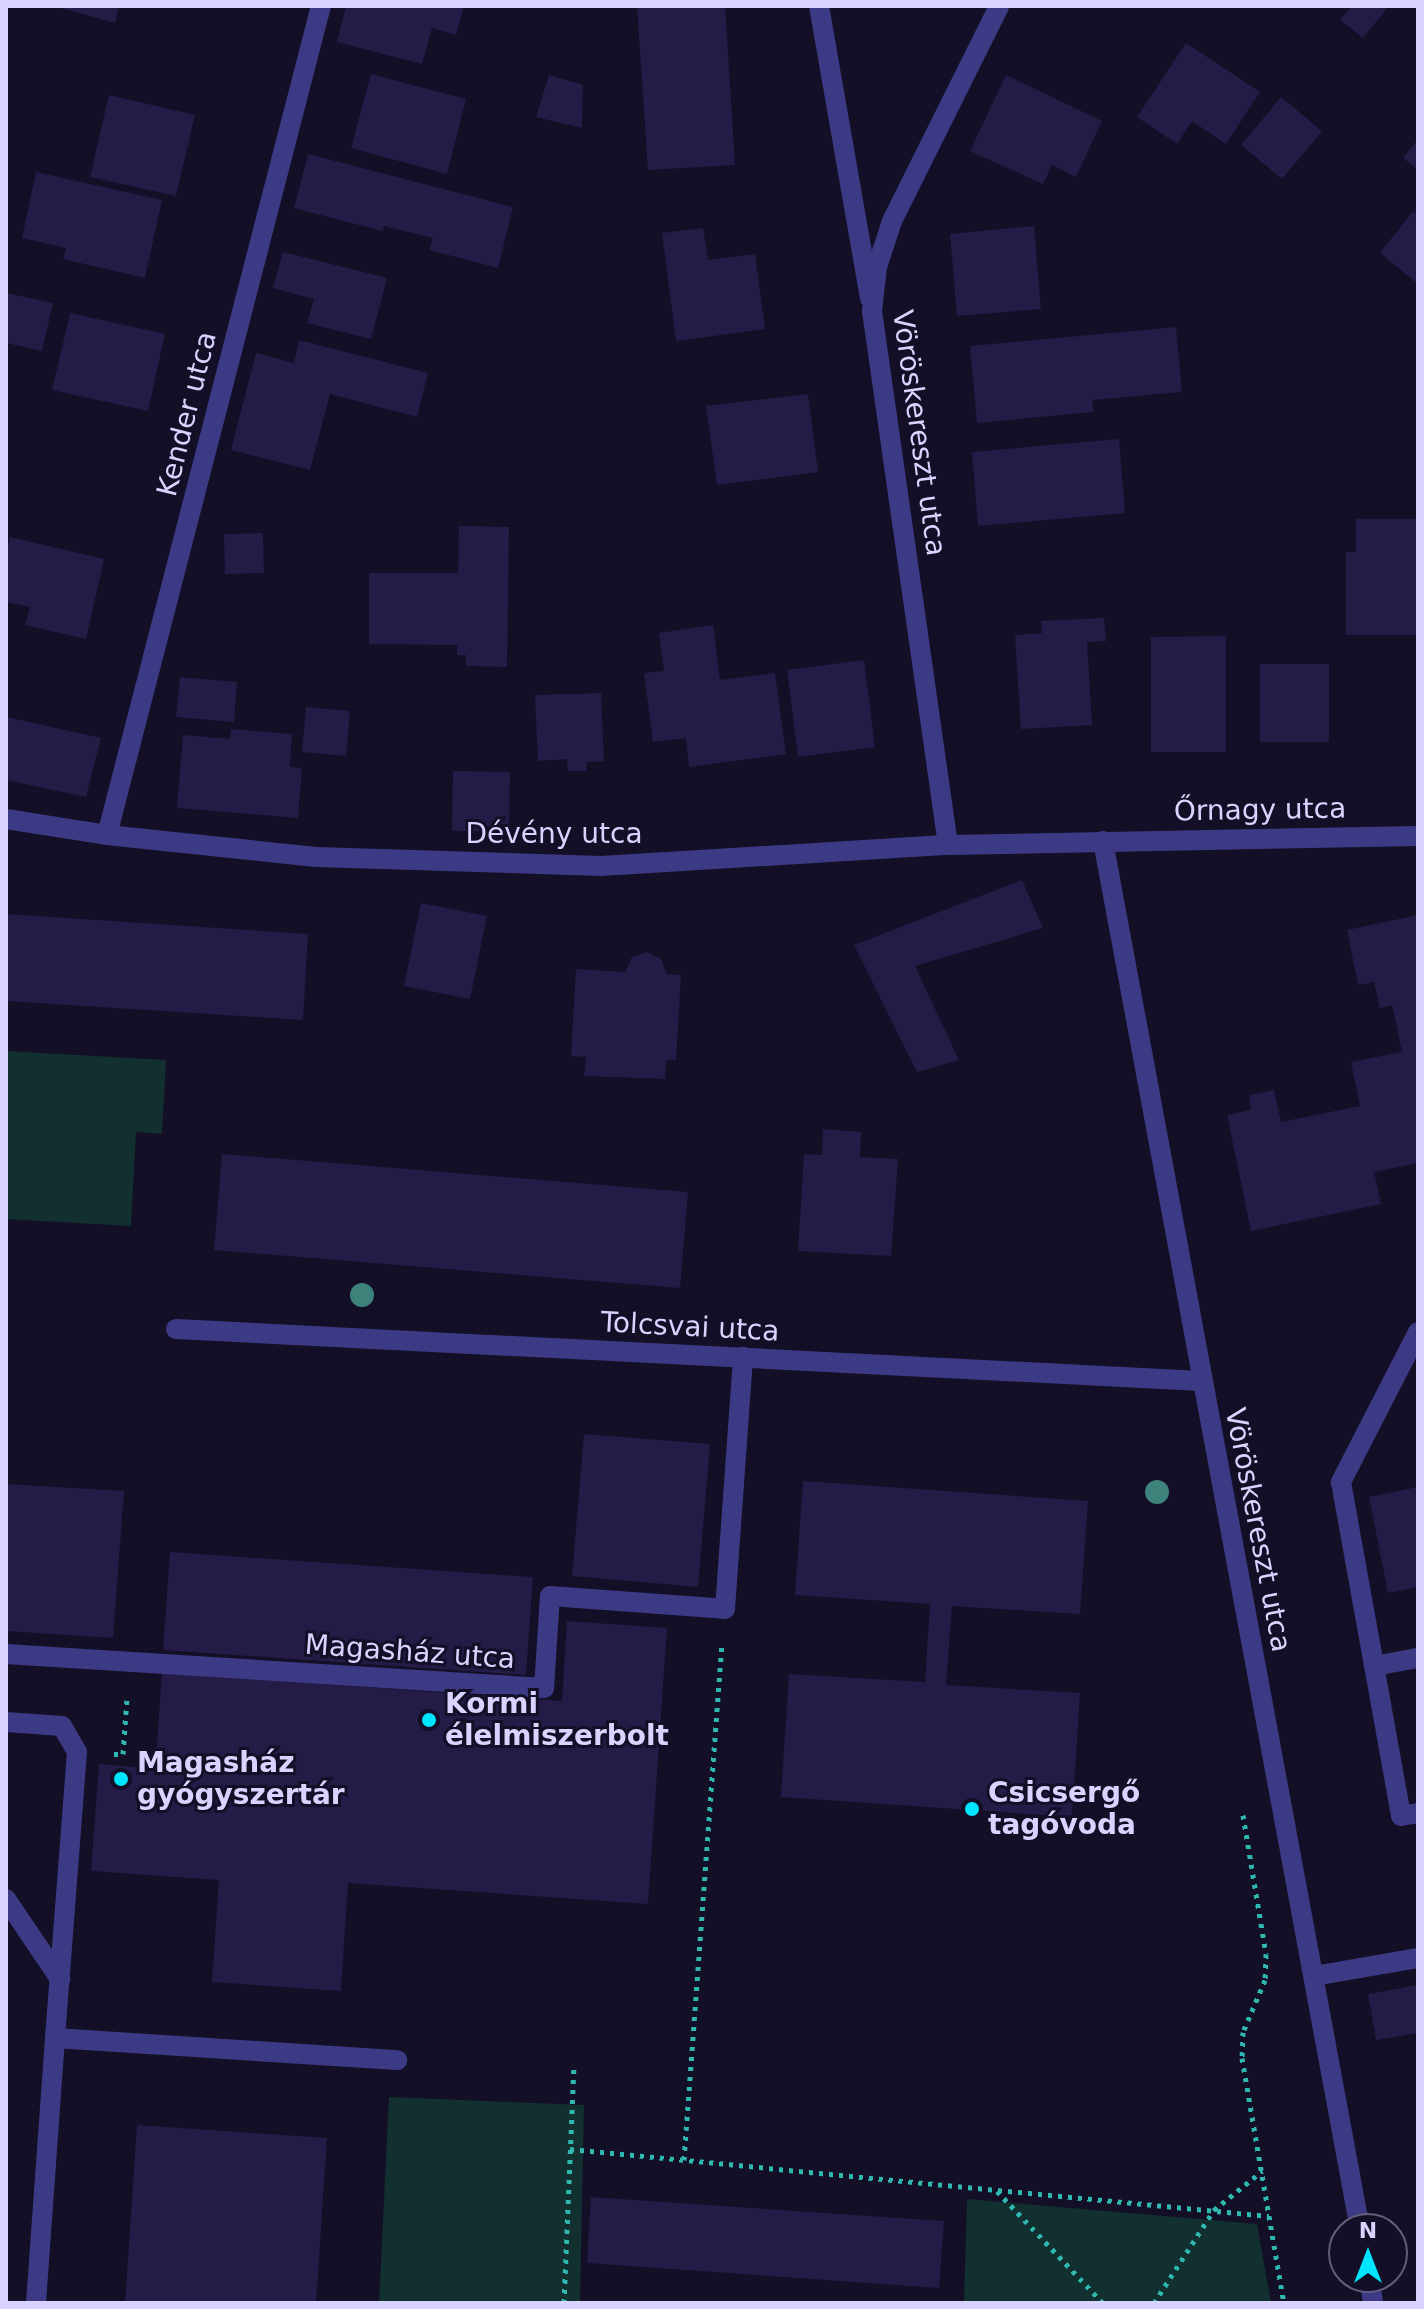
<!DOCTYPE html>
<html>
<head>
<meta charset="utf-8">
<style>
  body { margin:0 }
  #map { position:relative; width:1424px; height:2309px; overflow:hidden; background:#130f26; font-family:"DejaVu Sans",sans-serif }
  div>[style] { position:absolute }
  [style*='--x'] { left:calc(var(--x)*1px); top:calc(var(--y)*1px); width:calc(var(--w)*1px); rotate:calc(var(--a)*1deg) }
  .green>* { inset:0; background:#12302f }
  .building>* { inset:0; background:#241b47 }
  .path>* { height:5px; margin-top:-2.5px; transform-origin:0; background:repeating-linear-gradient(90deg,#2fb8b0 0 4px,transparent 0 10px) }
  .lane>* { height:20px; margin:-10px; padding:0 10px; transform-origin:10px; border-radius:10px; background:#3d3a85 }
  .street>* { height:20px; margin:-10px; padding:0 10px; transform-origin:10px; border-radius:10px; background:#3d3a85 }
  .trees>* { width:24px; height:24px; margin:-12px; border-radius:50%; background:#3d827b }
  .dots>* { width:22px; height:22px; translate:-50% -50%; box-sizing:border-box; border:4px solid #130f26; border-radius:50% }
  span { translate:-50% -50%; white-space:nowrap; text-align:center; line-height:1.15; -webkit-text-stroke:6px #130f26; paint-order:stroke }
  .street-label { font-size:28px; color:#d9d4ff }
  .poi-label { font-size:28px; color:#d9d4ff; font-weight:700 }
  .left { translate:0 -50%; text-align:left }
  .frame { position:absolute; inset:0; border:8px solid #d9d4ff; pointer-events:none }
  .north { position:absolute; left:1328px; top:2213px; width:80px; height:80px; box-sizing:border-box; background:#130f26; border:2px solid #625e7d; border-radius:50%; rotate:0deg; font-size:22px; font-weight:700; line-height:32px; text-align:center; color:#d9d4ff }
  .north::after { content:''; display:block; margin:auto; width:28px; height:36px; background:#00e5ff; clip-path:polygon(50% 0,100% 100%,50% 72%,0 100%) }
</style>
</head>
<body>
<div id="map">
  <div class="green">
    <i style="clip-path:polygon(6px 1051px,166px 1060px,162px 1134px,136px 1132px,131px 1226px,6px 1219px)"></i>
    <i style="clip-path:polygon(389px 2097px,584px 2105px,580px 2303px,379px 2303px)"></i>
    <i style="clip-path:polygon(967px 2199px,1257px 2224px,1271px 2303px,964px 2303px)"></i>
  </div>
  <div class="building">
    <i style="clip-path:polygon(54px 6px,119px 6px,115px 23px)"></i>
    <i style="clip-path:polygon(346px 6px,464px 6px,456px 35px,432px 28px,422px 64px,337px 42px)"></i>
    <i style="clip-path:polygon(637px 6px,725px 6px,735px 165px,648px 170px)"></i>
    <i style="clip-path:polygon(1352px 6px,1389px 6px,1363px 38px,1340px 20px)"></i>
    <i style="clip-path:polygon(1186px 43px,1260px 92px,1226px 144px,1192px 121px,1177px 144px,1137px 117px)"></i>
    <i style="clip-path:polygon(371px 74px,466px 99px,447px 174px,351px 148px)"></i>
    <i style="clip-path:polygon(549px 75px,583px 85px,582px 128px,536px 117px)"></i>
    <i style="clip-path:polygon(1006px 75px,1102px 121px,1076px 177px,1052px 165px,1043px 184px,970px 151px)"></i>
    <i style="clip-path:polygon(109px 95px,195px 115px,176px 196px,90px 177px)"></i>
    <i style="clip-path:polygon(1281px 97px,1322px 131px,1282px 179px,1241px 145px)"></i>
    <i style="clip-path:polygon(1418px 139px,1418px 170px,1403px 158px)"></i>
    <i style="clip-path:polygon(308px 154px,513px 207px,498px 268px,429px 250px,433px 238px,384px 226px,382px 231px,294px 208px)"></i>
    <i style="clip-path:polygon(36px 172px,162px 200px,145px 278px,63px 259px,66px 248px,22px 238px)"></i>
    <i style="clip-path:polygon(1413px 211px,1418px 215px,1418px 284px,1380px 253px)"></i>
    <i style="clip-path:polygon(1034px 226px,1041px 309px,957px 316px,950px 234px)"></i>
    <i style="clip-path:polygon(703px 228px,708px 260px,755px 254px,765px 329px,676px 341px,662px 233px)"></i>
    <i style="clip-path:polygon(283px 252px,387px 278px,371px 339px,307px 323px,314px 299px,273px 288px)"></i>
    <i style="clip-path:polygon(6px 293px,53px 303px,42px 351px,6px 343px)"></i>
    <i style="clip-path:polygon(70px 313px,165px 334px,148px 411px,52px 390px)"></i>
    <i style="clip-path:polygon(1176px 327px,1182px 392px,1092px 400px,1094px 412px,977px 423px,970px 346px)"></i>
    <i style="clip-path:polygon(299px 340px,428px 373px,417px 417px,330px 394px,310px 470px,231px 450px,256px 353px,294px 363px)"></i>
    <i style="clip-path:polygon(808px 394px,818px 472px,717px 485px,706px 406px)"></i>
    <i style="clip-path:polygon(1119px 439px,1125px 513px,978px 526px,972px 452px)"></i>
    <i style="clip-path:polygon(1356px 519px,1416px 519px,1418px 635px,1346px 635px,1346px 552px,1356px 552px)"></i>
    <i style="clip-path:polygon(459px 526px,509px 527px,507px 667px,466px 666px,466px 655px,457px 655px,457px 645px,369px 644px,369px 573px,458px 573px)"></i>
    <i style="clip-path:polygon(263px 533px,264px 573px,225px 574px,224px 534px)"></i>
    <i style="clip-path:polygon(10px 537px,104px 559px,86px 639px,25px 625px,30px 607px,6px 602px,6px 556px)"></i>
    <i style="clip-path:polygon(1104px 618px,1106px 641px,1087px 642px,1092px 725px,1021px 729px,1015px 635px,1042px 633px,1041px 621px)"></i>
    <i style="clip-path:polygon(713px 625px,720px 680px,775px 673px,786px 754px,689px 767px,686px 738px,653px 742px,644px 673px,664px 671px,659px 633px)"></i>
    <i style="clip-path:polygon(1226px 636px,1226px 752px,1151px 752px,1151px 637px)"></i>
    <i style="clip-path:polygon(864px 660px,875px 747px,798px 757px,787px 670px)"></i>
    <i style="clip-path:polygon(1260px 664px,1329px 664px,1329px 742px,1260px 742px)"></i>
    <i style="clip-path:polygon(180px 677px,237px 682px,234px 722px,176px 717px)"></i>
    <i style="clip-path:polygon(601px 693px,604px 761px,586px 762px,587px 771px,568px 771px,567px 759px,538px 761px,535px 695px)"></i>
    <i style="clip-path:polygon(306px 707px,350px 711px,346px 756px,302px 752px)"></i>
    <i style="clip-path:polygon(7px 717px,101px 738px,86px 797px,6px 780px)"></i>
    <i style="clip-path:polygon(231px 729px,292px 734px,290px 767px,302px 768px,298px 818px,177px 808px,183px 735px,230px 739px)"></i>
    <i style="clip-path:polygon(453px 771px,510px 772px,509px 831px,452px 831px)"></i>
    <i style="clip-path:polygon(1022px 880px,1043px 928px,915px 966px,959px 1060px,917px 1072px,854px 945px)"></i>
    <i style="clip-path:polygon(421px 903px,487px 916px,470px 999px,404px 986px)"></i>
    <i style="clip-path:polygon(6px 914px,308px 934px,303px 1020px,6px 1001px)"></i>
    <i style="clip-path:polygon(1418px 915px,1418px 1163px,1374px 1172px,1381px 1204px,1251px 1231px,1227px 1115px,1251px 1110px,1249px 1095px,1274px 1090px,1281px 1122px,1360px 1106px,1351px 1062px,1402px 1052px,1392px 1005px,1380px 1008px,1374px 982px,1358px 985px,1347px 930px)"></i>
    <i style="clip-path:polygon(647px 952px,661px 959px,667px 974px,681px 975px,676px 1060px,666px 1060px,665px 1079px,584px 1076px,586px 1057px,571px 1056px,576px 969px,625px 972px,632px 957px)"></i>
    <i style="clip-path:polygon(823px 1129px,861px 1132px,860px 1157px,898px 1159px,891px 1256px,798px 1251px,804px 1154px,822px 1155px)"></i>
    <i style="clip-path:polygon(222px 1154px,688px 1192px,680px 1288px,214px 1250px)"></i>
    <i style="clip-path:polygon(584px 1434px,710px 1444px,698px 1587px,572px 1576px)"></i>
    <i style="clip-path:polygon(803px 1481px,1088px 1501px,1080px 1614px,952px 1606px,946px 1685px,1080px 1693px,1072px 1817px,781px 1797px,789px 1674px,925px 1682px,930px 1604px,795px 1595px)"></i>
    <i style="clip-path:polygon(6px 1484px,124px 1491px,113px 1638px,6px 1631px)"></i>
    <i style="clip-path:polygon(1418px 1487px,1418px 1587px,1388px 1593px,1369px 1497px)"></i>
    <i style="clip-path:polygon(170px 1552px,533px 1577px,526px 1675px,163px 1650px)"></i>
    <i style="clip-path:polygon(567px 1621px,667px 1628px,648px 1904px,348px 1883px,341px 1991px,212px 1982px,219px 1880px,91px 1871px,99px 1764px,155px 1769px,162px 1673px,562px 1701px)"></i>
    <i style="clip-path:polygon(1418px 1985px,1418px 2033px,1376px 2040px,1368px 1994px)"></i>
    <i style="clip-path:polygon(137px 2125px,327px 2138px,316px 2303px,125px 2303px)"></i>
    <i style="clip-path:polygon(591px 2197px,944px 2221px,939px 2288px,587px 2263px)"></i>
  </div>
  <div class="path">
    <i style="--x:114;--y:1754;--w:9;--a:0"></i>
    <i style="--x:123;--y:1754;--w:56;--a:-85.9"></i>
    <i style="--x:1243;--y:1815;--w:141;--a:80.6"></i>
    <i style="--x:1266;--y:1954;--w:26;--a:92"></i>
    <i style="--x:1265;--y:1980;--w:56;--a:112.9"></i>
    <i style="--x:1243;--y:2032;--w:26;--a:92"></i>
    <i style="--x:1242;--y:2058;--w:249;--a:80.3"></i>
    <i style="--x:570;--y:2149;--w:702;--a:5.48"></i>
    <i style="--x:684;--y:2160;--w:519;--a:-85.8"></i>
    <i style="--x:997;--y:2191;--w:154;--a:46.6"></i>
    <i style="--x:564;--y:2303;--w:235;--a:-87.6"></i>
    <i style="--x:1154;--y:2303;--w:111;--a:-57.2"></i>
    <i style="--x:1214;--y:2210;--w:62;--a:-39.1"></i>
  </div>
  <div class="lane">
    <i style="--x:819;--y:6;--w:297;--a:80.1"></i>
    <i style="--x:1418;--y:1332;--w:169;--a:117.2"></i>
    <i style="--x:1341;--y:1482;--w:339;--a:79.8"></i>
    <i style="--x:1401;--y:1816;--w:17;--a:-10"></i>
    <i style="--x:725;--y:1609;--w:253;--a:-85.9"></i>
    <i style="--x:1374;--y:1666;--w:45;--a:-10.3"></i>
    <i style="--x:1314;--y:1976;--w:106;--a:-9.8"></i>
  </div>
  <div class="street">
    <i style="--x:6;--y:819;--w:102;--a:9"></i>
    <i style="--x:107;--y:835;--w:210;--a:6"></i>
    <i style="--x:316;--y:857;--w:285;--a:1.8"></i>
    <i style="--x:601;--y:866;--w:348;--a:-3.5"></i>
    <i style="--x:948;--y:845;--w:470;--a:-1.1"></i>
    <i style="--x:107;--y:835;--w:856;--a:-75.53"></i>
    <i style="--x:1103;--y:841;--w:1412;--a:79.51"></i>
    <i style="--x:948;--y:845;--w:539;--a:-98.1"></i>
    <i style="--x:872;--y:311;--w:44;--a:-83.5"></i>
    <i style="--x:877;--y:267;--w:48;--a:-71.9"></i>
    <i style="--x:892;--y:221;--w:240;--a:-63.5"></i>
    <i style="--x:176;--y:1329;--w:1026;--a:2.9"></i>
    <i style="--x:6;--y:1654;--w:539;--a:3.62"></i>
    <i style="--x:544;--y:1688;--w:92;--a:-86.3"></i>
    <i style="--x:550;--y:1596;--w:175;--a:4.2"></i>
    <i style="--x:6;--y:1722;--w:56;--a:4.1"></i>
    <i style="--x:62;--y:1726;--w:30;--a:60"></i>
    <i style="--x:77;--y:1752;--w:287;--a:94.4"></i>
    <i style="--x:6;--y:1899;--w:97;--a:56"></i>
    <i style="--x:1369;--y:2277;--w:26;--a:81"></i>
    <i style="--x:36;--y:2303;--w:266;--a:-85.9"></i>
    <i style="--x:55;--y:2038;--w:343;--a:3.7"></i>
  </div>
  <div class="trees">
    <i style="left:362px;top:1295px"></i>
    <i style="left:1157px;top:1492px"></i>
  </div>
  <div class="dots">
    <i style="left:429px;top:1720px;background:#00e5ff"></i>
    <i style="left:121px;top:1779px;background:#00e5ff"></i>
    <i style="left:972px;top:1809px;background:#00e5ff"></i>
  </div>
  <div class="street-label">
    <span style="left:187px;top:414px;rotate:-76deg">Kender utca</span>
    <span style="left:919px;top:433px;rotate:82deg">Vöröskereszt utca</span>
    <span style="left:1260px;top:810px;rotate:-1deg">Őrnagy utca</span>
    <span style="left:554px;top:834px">Dévény utca</span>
    <span style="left:690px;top:1327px;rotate:3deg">Tolcsvai utca</span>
    <span style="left:1258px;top:1530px;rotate:79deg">Vöröskereszt utca</span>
    <span style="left:410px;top:1652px;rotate:4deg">Magasház utca</span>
  </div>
  <div class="poi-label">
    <span class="left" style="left:445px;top:1720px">Kormi<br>élelmiszerbolt</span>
    <span class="left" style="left:137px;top:1779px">Magasház<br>gyógyszertár</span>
    <span class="left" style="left:988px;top:1809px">Csicsergő<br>tagóvoda</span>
  </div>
  <div class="frame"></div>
  <div class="north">N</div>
</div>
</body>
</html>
